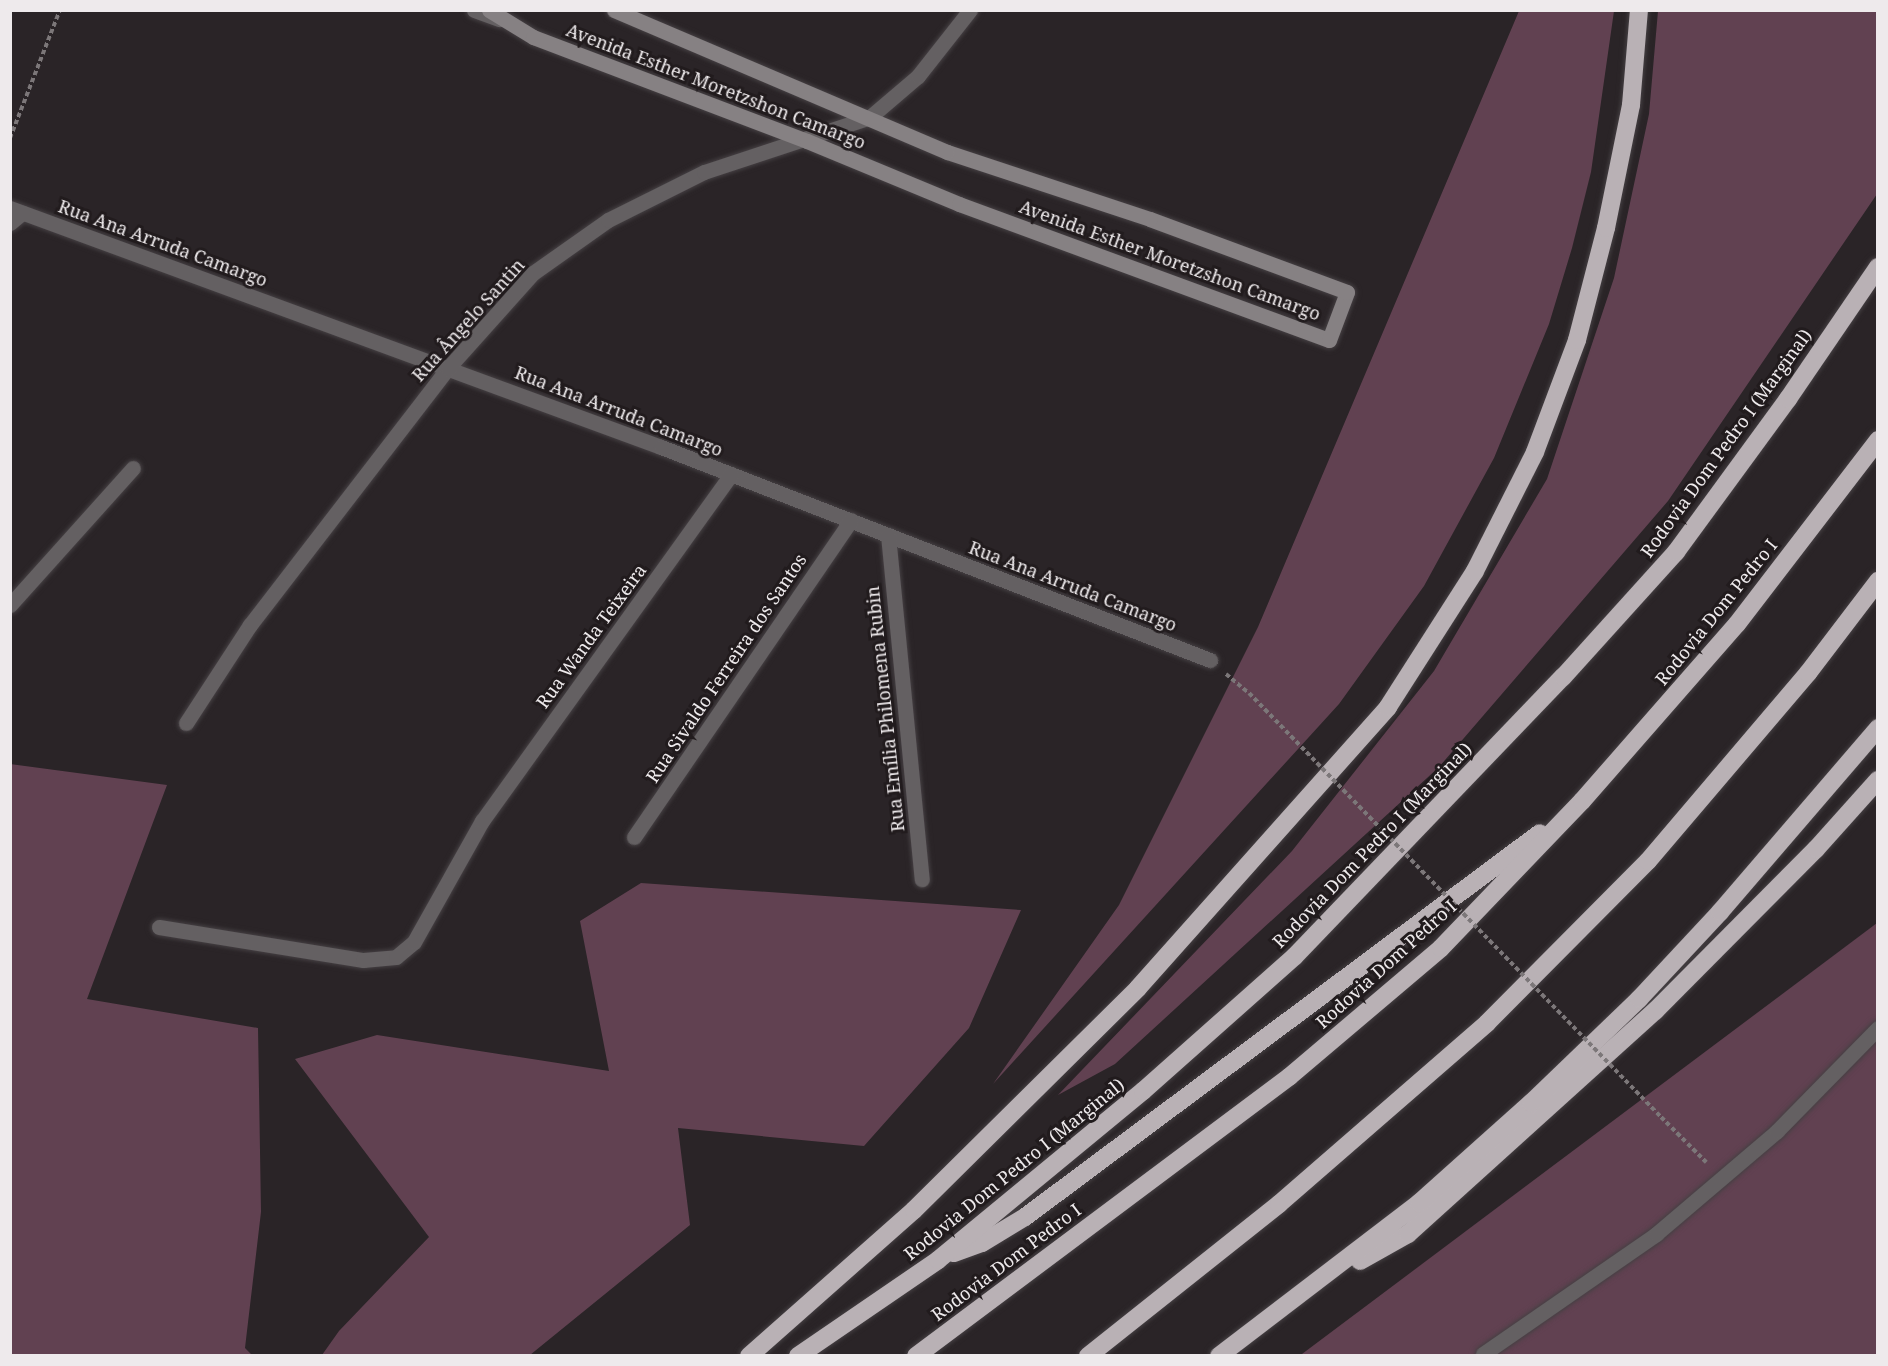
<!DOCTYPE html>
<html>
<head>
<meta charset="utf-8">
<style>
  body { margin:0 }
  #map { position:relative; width:1888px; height:1366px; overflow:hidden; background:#2a2427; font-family:"Noto Serif",serif }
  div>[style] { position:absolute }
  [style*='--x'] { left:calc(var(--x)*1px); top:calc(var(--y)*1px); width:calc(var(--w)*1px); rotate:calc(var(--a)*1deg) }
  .green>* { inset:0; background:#614151 }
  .path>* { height:4px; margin-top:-2px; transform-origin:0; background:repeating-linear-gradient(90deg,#7c7779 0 4.5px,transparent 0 7.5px) }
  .roads { filter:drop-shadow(0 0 2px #454043) drop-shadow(0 0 2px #454043) }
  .street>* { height:15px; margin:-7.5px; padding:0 7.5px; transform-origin:7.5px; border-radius:7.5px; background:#646062 }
  .secondary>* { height:15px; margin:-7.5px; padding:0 7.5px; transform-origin:7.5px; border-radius:7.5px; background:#868183 }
  .highway>* { height:18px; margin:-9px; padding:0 9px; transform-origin:9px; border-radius:9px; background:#b9b1b5 }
  .path-bridge>* { height:4px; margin-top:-2px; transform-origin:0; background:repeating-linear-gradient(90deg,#7c7779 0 4.5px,transparent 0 7.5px) }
  span { translate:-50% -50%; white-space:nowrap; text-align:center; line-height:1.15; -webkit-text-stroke:6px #211b1d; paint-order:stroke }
  .street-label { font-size:18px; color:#eeeaec }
  .frame { position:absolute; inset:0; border:12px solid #eeeaec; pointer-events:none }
</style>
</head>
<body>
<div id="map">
  <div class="green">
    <i style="clip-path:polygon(1519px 11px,1614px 11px,1591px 172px,1572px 248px,1549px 324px,1494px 458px,1424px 586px,1339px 704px,993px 1084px,1119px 905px,1258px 627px)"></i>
    <i style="clip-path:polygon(1658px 11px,1877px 11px,1877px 194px,1668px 501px,1439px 767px,1115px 1064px,1058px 1095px,1292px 851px,1434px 671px,1547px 479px,1614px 278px,1649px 114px)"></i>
    <i style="clip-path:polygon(10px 764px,167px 785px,87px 999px,258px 1028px,261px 1212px,245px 1348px,252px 1355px,11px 1355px)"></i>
    <i style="clip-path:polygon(641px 883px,1021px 910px,969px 1028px,864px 1146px,678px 1128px,690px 1225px,530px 1355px,322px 1355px,339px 1331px,429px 1237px,295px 1059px,377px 1035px,609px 1071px,580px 921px)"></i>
    <i style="clip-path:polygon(1877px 923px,1877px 1355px,1300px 1356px,1302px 1354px)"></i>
  </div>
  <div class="path">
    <i style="--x:10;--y:138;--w:137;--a:-68.7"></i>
    <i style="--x:1226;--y:674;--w:30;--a:40"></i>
    <i style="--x:1661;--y:1117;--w:64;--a:45"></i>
  </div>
  <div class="roads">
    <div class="street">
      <i style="--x:474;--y:10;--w:27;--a:20"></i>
      <i style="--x:10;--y:208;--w:693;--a:20.16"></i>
      <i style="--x:661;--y:447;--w:589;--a:21.21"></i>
      <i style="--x:10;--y:223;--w:16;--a:-40"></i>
      <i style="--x:888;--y:535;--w:346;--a:84.4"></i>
      <i style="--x:10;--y:605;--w:184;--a:-48.1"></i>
      <i style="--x:186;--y:723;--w:117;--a:-56.9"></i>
      <i style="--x:250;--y:625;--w:324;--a:-52.4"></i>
      <i style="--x:448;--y:368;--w:127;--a:-48.2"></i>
      <i style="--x:533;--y:273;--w:92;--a:-35.2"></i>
      <i style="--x:608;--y:220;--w:107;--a:-26.6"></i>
      <i style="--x:704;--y:172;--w:175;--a:-18.3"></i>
      <i style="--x:870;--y:117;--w:63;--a:-40.5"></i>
      <i style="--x:918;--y:76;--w:84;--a:-51.8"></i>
      <i style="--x:634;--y:837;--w:384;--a:-55.6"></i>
      <i style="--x:159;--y:927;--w:207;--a:9.2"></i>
      <i style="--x:363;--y:960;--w:33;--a:-5"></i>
      <i style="--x:396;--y:957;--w:23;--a:-40"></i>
      <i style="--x:414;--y:942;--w:139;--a:-60.7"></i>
      <i style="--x:482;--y:821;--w:427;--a:-54.3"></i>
      <i style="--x:1483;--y:1354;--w:211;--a:-34.7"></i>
      <i style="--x:1656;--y:1234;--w:159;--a:-40.4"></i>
      <i style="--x:1777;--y:1131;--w:144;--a:-45.6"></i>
    </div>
    <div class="secondary">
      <i style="--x:489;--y:10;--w:52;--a:31.5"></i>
      <i style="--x:533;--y:37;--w:293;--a:20.8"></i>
      <i style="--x:807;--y:141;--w:165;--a:22.5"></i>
      <i style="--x:959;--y:204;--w:394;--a:20.2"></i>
      <i style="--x:1329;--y:340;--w:51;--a:-69.4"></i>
      <i style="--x:1347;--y:292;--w:210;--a:-159.7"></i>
      <i style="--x:1150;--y:219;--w:214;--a:-161.7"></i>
      <i style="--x:947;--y:152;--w:362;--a:-156.9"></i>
    </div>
    <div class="highway">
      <i style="--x:954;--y:1253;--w:30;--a:-20"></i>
      <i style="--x:982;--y:1243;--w:50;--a:-31.2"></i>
      <i style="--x:1025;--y:1217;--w:642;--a:-36.71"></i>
      <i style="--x:1360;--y:1261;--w:55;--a:-29.4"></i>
      <i style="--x:1408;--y:1234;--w:333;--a:-42.1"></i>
      <i style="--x:1655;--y:1011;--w:228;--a:-45.2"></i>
      <i style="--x:1816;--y:849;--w:93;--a:-48.1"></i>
      <i style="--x:749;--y:1356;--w:220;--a:-41.5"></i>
      <i style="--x:914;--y:1210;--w:315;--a:-44.7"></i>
      <i style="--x:1138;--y:988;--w:376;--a:-48.3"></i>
      <i style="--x:1388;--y:707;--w:161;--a:-57.4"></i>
      <i style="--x:1475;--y:571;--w:133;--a:-63.2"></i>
      <i style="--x:1535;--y:452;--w:120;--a:-69.4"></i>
      <i style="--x:1577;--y:340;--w:116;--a:-75.5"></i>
      <i style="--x:1606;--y:228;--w:126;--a:-78.5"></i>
      <i style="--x:1631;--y:105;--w:95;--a:-85.2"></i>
      <i style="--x:798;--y:1356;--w:170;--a:-34.4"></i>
      <i style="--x:938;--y:1260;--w:266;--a:-39.5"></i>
      <i style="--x:1143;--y:1091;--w:203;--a:-41.6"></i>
      <i style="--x:1295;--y:956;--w:387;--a:-46.2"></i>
      <i style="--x:1563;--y:677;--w:169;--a:-47.9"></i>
      <i style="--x:1676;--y:552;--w:190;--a:-53.8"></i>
      <i style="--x:1788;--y:399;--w:160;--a:-55.7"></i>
      <i style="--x:916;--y:1356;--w:466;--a:-36.8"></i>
      <i style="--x:1289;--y:1077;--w:199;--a:-40.3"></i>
      <i style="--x:1441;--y:948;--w:204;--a:-46.2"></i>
      <i style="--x:1582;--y:801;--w:235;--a:-48.8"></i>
      <i style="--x:1737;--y:624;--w:232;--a:-52.5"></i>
      <i style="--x:1088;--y:1356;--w:244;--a:-38.5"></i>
      <i style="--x:1279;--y:1204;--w:276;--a:-41"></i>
      <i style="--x:1487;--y:1023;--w:228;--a:-45.2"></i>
      <i style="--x:1648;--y:861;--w:247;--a:-49.6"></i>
      <i style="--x:1808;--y:673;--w:116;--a:-52.7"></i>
      <i style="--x:1219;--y:1356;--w:252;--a:-37.4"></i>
      <i style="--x:1419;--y:1203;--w:150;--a:-41.8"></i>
      <i style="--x:1531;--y:1103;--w:150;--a:-43.9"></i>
      <i style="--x:1639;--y:999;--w:119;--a:-47"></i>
      <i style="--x:1720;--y:912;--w:243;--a:-49.3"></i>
    </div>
  </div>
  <div class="path-bridge">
    <i style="--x:1249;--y:693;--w:591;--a:45.82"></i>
  </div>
  <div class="street-label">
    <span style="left:716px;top:86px;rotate:21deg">Avenida Esther Moretzshon Camargo</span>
    <span style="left:163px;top:243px;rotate:20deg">Rua Ana Arruda Camargo</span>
    <span style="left:1170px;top:260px;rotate:20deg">Avenida Esther Moretzshon Camargo</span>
    <span style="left:468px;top:320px;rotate:-48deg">Rua Ângelo Santin</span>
    <span style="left:619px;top:411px;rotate:21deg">Rua Ana Arruda Camargo</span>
    <span style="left:1726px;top:443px;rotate:-54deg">Rodovia Dom Pedro I (Marginal)</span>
    <span style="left:1073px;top:586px;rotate:21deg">Rua Ana Arruda Camargo</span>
    <span style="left:1716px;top:612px;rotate:-51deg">Rodovia Dom Pedro I</span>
    <span style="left:591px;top:636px;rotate:-54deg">Rua Wanda Teixeira</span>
    <span style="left:726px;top:668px;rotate:-56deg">Rua Sivaldo Ferreira dos Santos</span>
    <span style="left:885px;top:709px;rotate:-96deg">Rua Emília Philomena Rubin</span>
    <span style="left:1372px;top:845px;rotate:-46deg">Rodovia Dom Pedro I (Marginal)</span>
    <span style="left:1386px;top:964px;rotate:-42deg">Rodovia Dom Pedro I</span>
    <span style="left:1014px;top:1169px;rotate:-39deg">Rodovia Dom Pedro I (Marginal)</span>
    <span style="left:1006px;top:1262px;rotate:-37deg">Rodovia Dom Pedro I</span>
  </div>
  <div class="frame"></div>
</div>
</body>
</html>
